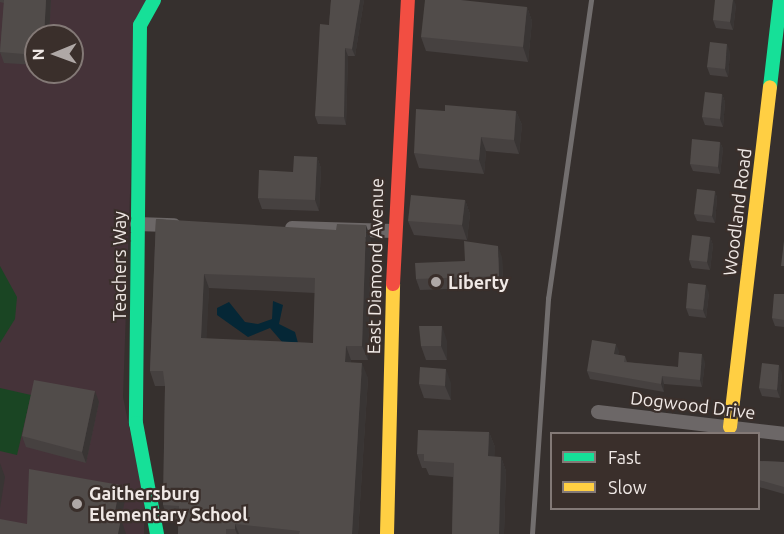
<!DOCTYPE html>
<html>
<head>
<meta charset="utf-8">
<style>
  body { margin:0 }
  #map { position:relative; width:784px; height:534px; overflow:hidden; background:#36302e; font-family:Ubuntu,sans-serif }
  div>[style] { position:absolute }
  [style*='--x'] { left:calc(var(--x)*1px); top:calc(var(--y)*1px); width:calc(var(--w)*1px); rotate:calc(var(--a)*1deg) }
  .education>* { inset:0; background:#453339 }
  .green>* { inset:0; background:#1a4523 }
  .water>* { inset:0; background:#052736 }
  .street>* { height:14px; margin:-7px; padding:0 7px; transform-origin:7px; border-radius:7px; background:#6c6767 }
  .fast>* { height:14px; margin:-7px; padding:0 7px; transform-origin:7px; border-radius:7px; background:#16e098 }
  .slow>* { height:14px; margin:-7px; padding:0 7px; transform-origin:7px; border-radius:7px; background:#ffcf43 }
  .jam>* { height:14px; margin:-7px; padding:0 7px; transform-origin:7px; border-radius:7px; background:#f24e42 }
  .rail>* { height:4.5px; margin:-2.25px; padding:0 2.25px; transform-origin:2.25px; border-radius:2.25px; background:#726e6e }
  .wall>* { inset:0; background:#464140 }
  .shaded-wall>* { inset:0; background:#393534 }
  .building>* { inset:0; background:#514c4a }
  .dots>* { width:16px; height:16px; translate:-50% -50%; box-sizing:border-box; border:3px solid #3a2f2b; border-radius:50% }
  span { translate:-50% -50%; white-space:nowrap; text-align:center; line-height:1.15; -webkit-text-stroke:4.5px #3a2f2b; paint-order:stroke }
  .street-label { font-size:18px; color:#f0e9e6 }
  .poi-label { font-size:18px; color:#f0e9e6; font-weight:700 }
  .left { translate:0 -50%; text-align:left }
  .legend { position:absolute; left:550px; top:432px; width:210px; height:78px; box-sizing:border-box; background:#3a2f2b; border:2px solid #837976; margin:0; padding:8px 10px; list-style:none; font-size:18px; color:#f0e9e6 }
  .legend li { display:flex; align-items:center; gap:12px; height:30px }
  .legend b { width:30px; border:2px solid #837976 }
  .north { position:absolute; left:24px; top:24px; width:60px; height:60px; box-sizing:border-box; background:#3a2f2b; border:2px solid #837976; border-radius:50%; rotate:269deg; font-size:16px; font-weight:700; line-height:24px; text-align:center; color:#f0e9e6 }
  .north::after { content:''; display:block; margin:auto; width:21px; height:27px; background:#afa8a6; clip-path:polygon(50% 0,100% 100%,50% 72%,0 100%) }
</style>
</head>
<body>
<div id="map">
  <div class="education">
    <i style="clip-path:polygon(evenodd,0 0,146px 0,136px 18px,123px 397px,144px 500px,144px 534px,0 534px,0 0,36px 36px,72px 36px,72px 72px,36px 72px,36px 36px)"></i>
  </div>
  <div class="green">
    <i style="clip-path:polygon(0 266px,17px 297px,15px 319px,0 343px)"></i>
    <i style="clip-path:polygon(0 388px,31px 395px,17px 455px,0 451px)"></i>
  </div>
  <div class="water">
    <i style="clip-path:polygon(273px 301px,283px 305px,279px 324px,295px 332px,298px 343px,283px 343px,270px 328px,248px 337px,217px 315px,217px 308px,229px 302px,245px 322px,258px 324px,272px 319px)"></i>
  </div>
  <div class="street">
    <i style="--x:137;--y:224;--w:37;--a:2"></i>
    <i style="--x:292;--y:228;--w:102;--a:1.7"></i>
    <i style="--x:598;--y:412;--w:187;--a:6.7"></i>
  </div>
  <div class="fast">
    <i style="--x:154;--y:0;--w:29;--a:119"></i>
    <i style="--x:140;--y:25;--w:398;--a:90.6"></i>
    <i style="--x:136;--y:423;--w:113;--a:79.3"></i>
    <i style="--x:770;--y:87;--w:88;--a:-83.4"></i>
  </div>
  <div class="slow">
    <i style="--x:730;--y:427;--w:342;--a:-83.3"></i>
    <i style="--x:387;--y:534;--w:250;--a:-88.6"></i>
  </div>
  <div class="jam">
    <i style="--x:393;--y:284;--w:284;--a:-87"></i>
  </div>
  <div class="rail">
    <i style="--x:532;--y:534;--w:236;--a:-86.1"></i>
    <i style="--x:548;--y:299;--w:302;--a:-81.8"></i>
  </div>
  <div class="wall">
    <i style="clip-path:polygon(0 0,51px 0,49px 36px,36px 36px,36px 65px,4px 63px,0 52px,4px 3px,0 2px)"></i>
    <i style="clip-path:polygon(331px 0,364px 0,355px 56px,348px 56px,346px 125px,318px 124px,315px 116px,329px 25px)"></i>
    <i style="clip-path:polygon(736px 5px,733px 30px,716px 28px,713px 20px)"></i>
    <i style="clip-path:polygon(527px 7px,532px 21px,528px 62px,426px 51px,421px 37px)"></i>
    <i style="clip-path:polygon(730px 52px,728px 77px,710px 75px,707px 67px)"></i>
    <i style="clip-path:polygon(722px 94px,725px 102px,723px 127px,705px 125px,702px 117px)"></i>
    <i style="clip-path:polygon(445px 111px,516px 111px,522px 125px,519px 154px,486px 151px,484px 174px,419px 168px,414px 153px)"></i>
    <i style="clip-path:polygon(720px 142px,723px 149px,720px 174px,693px 171px,690px 164px)"></i>
    <i style="clip-path:polygon(317px 157px,321px 168px,319px 211px,262px 209px,258px 198px,293px 172px)"></i>
    <i style="clip-path:polygon(715px 191px,717px 198px,715px 223px,697px 221px,694px 214px)"></i>
    <i style="clip-path:polygon(465px 200px,470px 214px,467px 240px,414px 235px,408px 221px)"></i>
    <i style="clip-path:polygon(evenodd,156px 219px,371px 239px,368px 360px,351px 360px,351px 363px,368px 378px,358px 534px,178px 534px,178px 520px,168px 520px,163px 505px,165px 386px,155px 386px,150px 371px,156px 219px,209px 288px,315px 293px,313px 343px,206px 339px,209px 288px)"></i>
    <i style="clip-path:polygon(710px 237px,713px 245px,710px 270px,692px 268px,689px 260px)"></i>
    <i style="clip-path:polygon(502px 257px,503px 287px,420px 290px,416px 279px,465px 261px)"></i>
    <i style="clip-path:polygon(709px 293px,706px 318px,689px 316px,686px 308px)"></i>
    <i style="clip-path:polygon(784px 294px,784px 327px,775px 326px,772px 318px)"></i>
    <i style="clip-path:polygon(447px 341px,447px 360px,426px 360px,421px 346px)"></i>
    <i style="clip-path:polygon(619px 351px,618px 355px,625px 356px,627px 362px,678px 367px,705px 362px,702px 387px,664px 384px,664px 392px,590px 379px,587px 371px)"></i>
    <i style="clip-path:polygon(782px 373px,780px 398px,762px 396px,759px 388px)"></i>
    <i style="clip-path:polygon(451px 383px,451px 400px,424px 398px,419px 384px)"></i>
    <i style="clip-path:polygon(99px 402px,86px 463px,26px 447px,22px 436px)"></i>
    <i style="clip-path:polygon(489px 432px,495px 447px,494px 457px,501px 457px,506px 471px,504px 534px,452px 534px,453px 477px,429px 475px,426px 468px,422px 468px,417px 454px)"></i>
    <i style="clip-path:polygon(759px 461px,784px 462px,784px 494px,759px 487px)"></i>
  </div>
  <div class="shaded-wall">
    <i style="clip-path:polygon(46px 0,51px 0,49px 36px,44px 36px)"></i>
    <i style="clip-path:polygon(360px 0,364px 0,355px 56px,352px 49px)"></i>
    <i style="clip-path:polygon(733px 0,734px 0,736px 5px,733px 30px,730px 22px)"></i>
    <i style="clip-path:polygon(527px 7px,532px 21px,528px 62px,523px 47px)"></i>
    <i style="clip-path:polygon(727px 44px,730px 52px,728px 77px,725px 69px)"></i>
    <i style="clip-path:polygon(345px 48px,348px 56px,346px 125px,344px 117px)"></i>
    <i style="clip-path:polygon(722px 94px,725px 102px,723px 127px,720px 119px)"></i>
    <i style="clip-path:polygon(516px 111px,522px 125px,519px 154px,514px 140px)"></i>
    <i style="clip-path:polygon(481px 137px,486px 151px,484px 174px,479px 160px)"></i>
    <i style="clip-path:polygon(720px 142px,723px 149px,720px 174px,718px 167px)"></i>
    <i style="clip-path:polygon(317px 157px,321px 168px,319px 211px,315px 200px)"></i>
    <i style="clip-path:polygon(715px 191px,717px 198px,715px 223px,712px 216px)"></i>
    <i style="clip-path:polygon(465px 200px,470px 214px,467px 240px,462px 225px)"></i>
    <i style="clip-path:polygon(366px 225px,371px 239px,368px 360px,362px 346px)"></i>
    <i style="clip-path:polygon(710px 237px,713px 245px,710px 270px,707px 262px)"></i>
    <i style="clip-path:polygon(498px 246px,502px 257px,503px 287px,499px 276px)"></i>
    <i style="clip-path:polygon(204px 274px,209px 288px,206px 353px,201px 338px)"></i>
    <i style="clip-path:polygon(706px 285px,709px 293px,706px 318px,703px 310px)"></i>
    <i style="clip-path:polygon(442px 326px,447px 341px,447px 360px,441px 346px)"></i>
    <i style="clip-path:polygon(616px 344px,619px 351px,617px 362px,614px 354px)"></i>
    <i style="clip-path:polygon(346px 346px,351px 360px,351px 377px,345px 362px)"></i>
    <i style="clip-path:polygon(702px 354px,705px 362px,702px 387px,700px 380px)"></i>
    <i style="clip-path:polygon(362px 363px,368px 378px,358px 534px,352px 534px)"></i>
    <i style="clip-path:polygon(779px 365px,782px 373px,780px 398px,777px 390px)"></i>
    <i style="clip-path:polygon(446px 369px,451px 383px,451px 400px,445px 386px)"></i>
    <i style="clip-path:polygon(662px 376px,664px 384px,664px 392px,661px 384px)"></i>
    <i style="clip-path:polygon(95px 391px,99px 402px,86px 463px,82px 452px)"></i>
    <i style="clip-path:polygon(489px 432px,495px 447px,494px 471px,488px 456px)"></i>
    <i style="clip-path:polygon(501px 457px,506px 471px,504px 534px,499px 534px)"></i>
    <i style="clip-path:polygon(0 463px,5px 477px,0 508px)"></i>
    <i style="clip-path:polygon(120px 485px,125px 500px,121px 519px,126px 534px,118px 534px,114px 517px)"></i>
    <i style="clip-path:polygon(235px 524px,239px 534px,237px 534px,235px 529px)"></i>
  </div>
  <div class="building">
    <i style="clip-path:polygon(4px 0,46px 0,44px 36px,36px 36px,36px 55px,0 52px)"></i>
    <i style="clip-path:polygon(331px 0,360px 0,352px 49px,345px 48px,344px 117px,315px 116px,320px 24px,329px 25px)"></i>
    <i style="clip-path:polygon(425px 0,461px 0,527px 7px,523px 47px,421px 37px)"></i>
    <i style="clip-path:polygon(715px 0,733px 0,730px 22px,713px 20px)"></i>
    <i style="clip-path:polygon(710px 42px,727px 44px,725px 69px,707px 67px)"></i>
    <i style="clip-path:polygon(705px 92px,722px 94px,720px 119px,702px 117px)"></i>
    <i style="clip-path:polygon(445px 105px,516px 111px,514px 140px,481px 137px,479px 160px,414px 153px,416px 109px,445px 111px)"></i>
    <i style="clip-path:polygon(692px 139px,720px 142px,718px 167px,690px 164px)"></i>
    <i style="clip-path:polygon(294px 156px,317px 157px,315px 200px,258px 198px,259px 170px,293px 172px)"></i>
    <i style="clip-path:polygon(697px 189px,715px 191px,712px 216px,694px 214px)"></i>
    <i style="clip-path:polygon(411px 195px,465px 200px,462px 225px,408px 221px)"></i>
    <i style="clip-path:polygon(evenodd,156px 219px,336px 230px,337px 224px,366px 225px,362px 346px,346px 346px,345px 362px,362px 363px,352px 534px,299px 534px,300px 531px,235px 524px,235px 529px,226px 529px,226px 534px,178px 534px,179px 506px,163px 505px,165px 386px,163px 371px,150px 371px,156px 219px,204px 274px,315px 278px,313px 343px,201px 338px,204px 274px)"></i>
    <i style="clip-path:polygon(692px 235px,710px 237px,707px 262px,689px 260px)"></i>
    <i style="clip-path:polygon(464px 241px,498px 246px,499px 276px,416px 279px,415px 263px,465px 261px)"></i>
    <i style="clip-path:polygon(784px 241px,784px 266px,781px 266px)"></i>
    <i style="clip-path:polygon(688px 283px,706px 285px,703px 310px,686px 308px)"></i>
    <i style="clip-path:polygon(774px 294px,784px 294px,784px 320px,772px 318px)"></i>
    <i style="clip-path:polygon(419px 326px,442px 326px,441px 346px,421px 346px)"></i>
    <i style="clip-path:polygon(592px 340px,616px 344px,614px 354px,625px 356px,624px 362px,678px 367px,679px 352px,702px 354px,700px 380px,662px 376px,661px 384px,587px 371px)"></i>
    <i style="clip-path:polygon(762px 363px,779px 365px,777px 390px,759px 388px)"></i>
    <i style="clip-path:polygon(420px 367px,446px 369px,445px 386px,419px 384px)"></i>
    <i style="clip-path:polygon(34px 380px,95px 391px,82px 452px,22px 436px)"></i>
    <i style="clip-path:polygon(418px 430px,489px 432px,488px 456px,501px 457px,499px 534px,452px 534px,454px 463px,424px 461px,424px 454px,417px 454px)"></i>
    <i style="clip-path:polygon(759px 461px,784px 462px,784px 487px,759px 480px)"></i>
    <i style="clip-path:polygon(29px 469px,120px 485px,114px 517px,121px 519px,118px 534px,0 534px,0 519px,27px 524px)"></i>
  </div>
  <div class="dots">
    <i style="left:436px;top:282px;background:#afa8a6"></i>
    <i style="left:77px;top:504px;background:#afa8a6"></i>
  </div>
  <div class="street-label">
    <span style="left:737px;top:212px;rotate:-83deg">Woodland Road</span>
    <span style="left:119px;top:266px;rotate:-90deg">Teachers Way</span>
    <span style="left:375px;top:266px;rotate:-89deg">East Diamond Avenue</span>
    <span style="left:693px;top:405px;rotate:7deg">Dogwood Drive</span>
  </div>
  <div class="poi-label">
    <span class="left" style="left:448px;top:282px">Liberty</span>
    <span class="left" style="left:89px;top:504px">Gaithersburg<br>Elementary School</span>
  </div>
  <ul class="legend">
  <li><b style="height:8px;background:#16e098"></b>Fast</li>
  <li><b style="height:8px;background:#ffcf43"></b>Slow</li>
  </ul>
  <div class="north">N</div>
</div>
</body>
</html>
